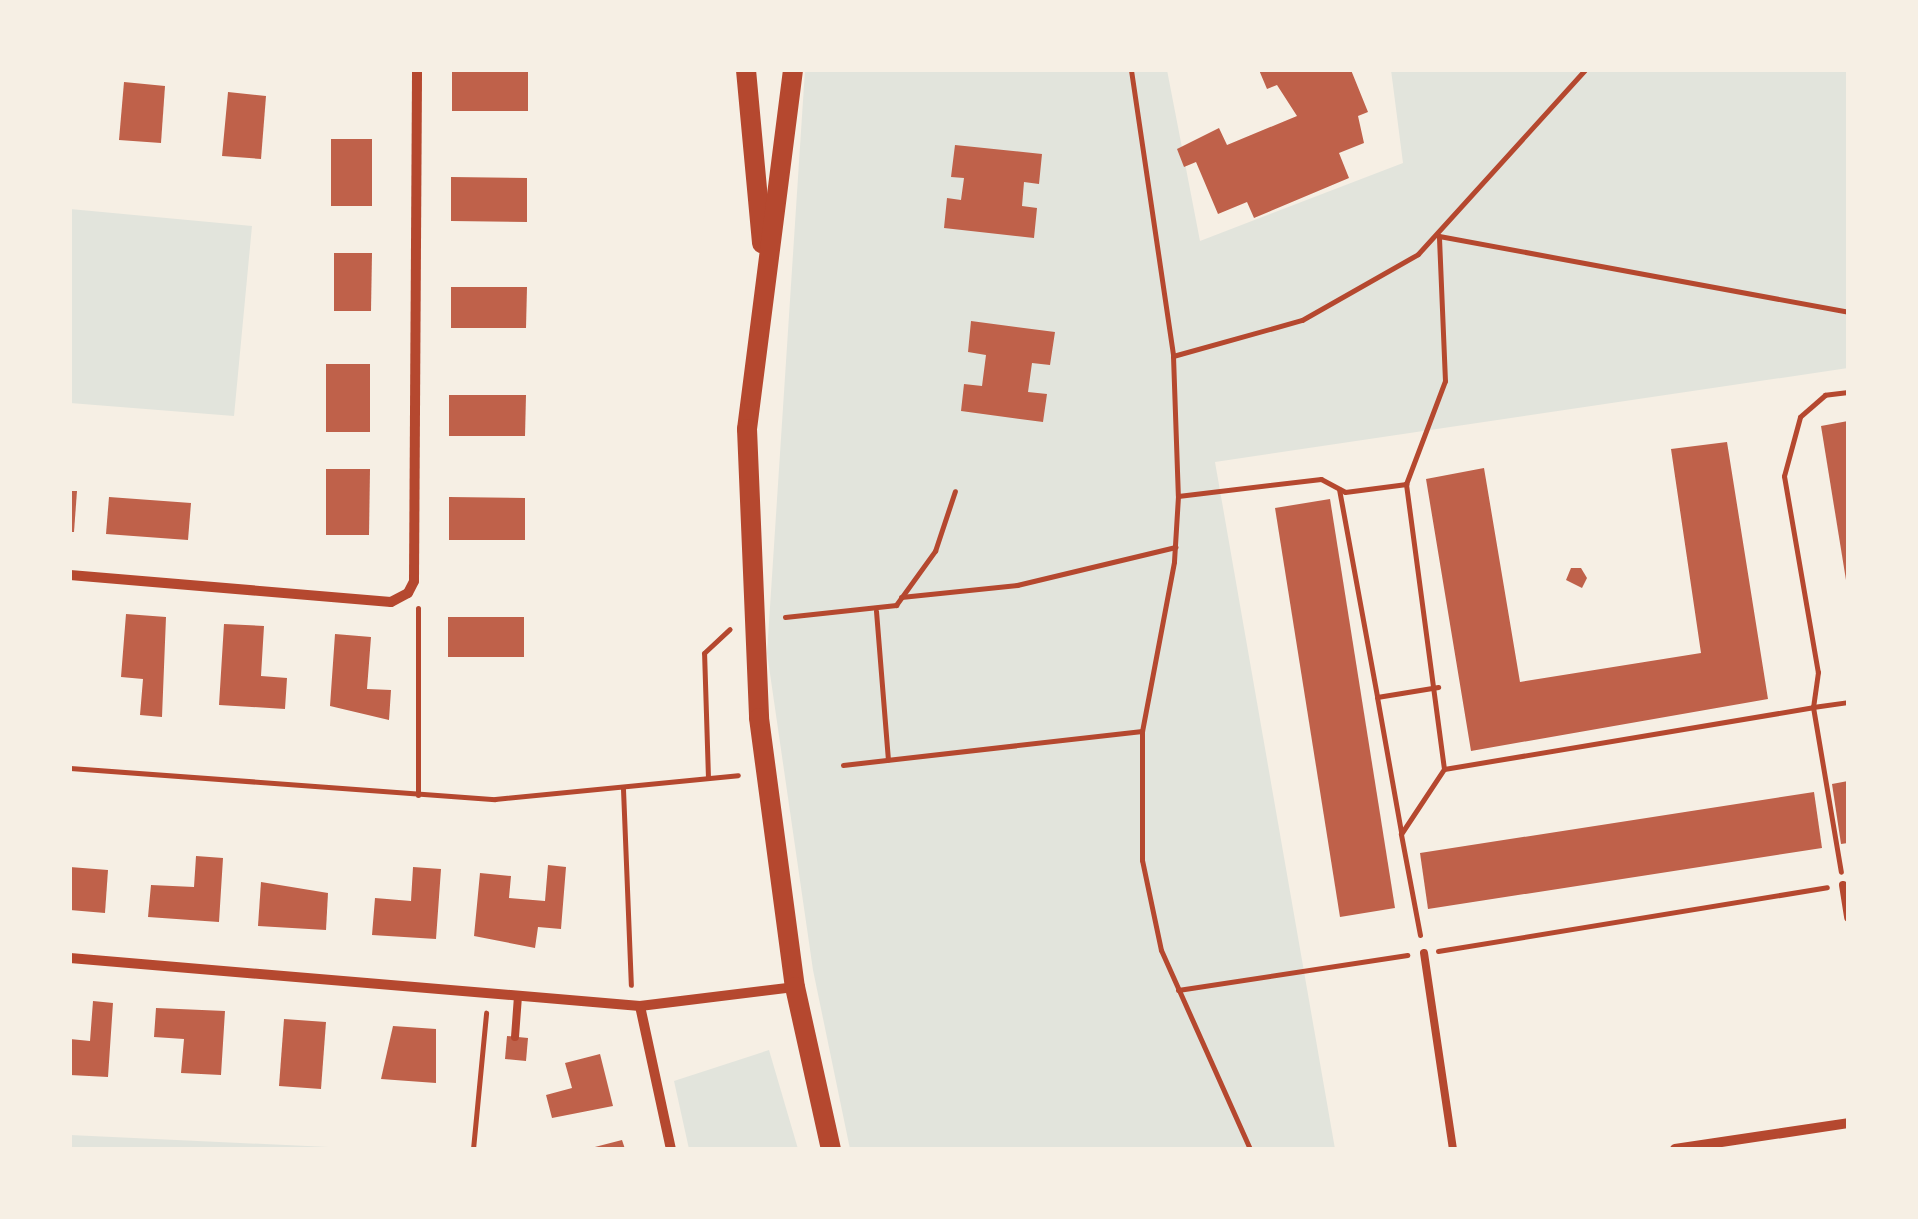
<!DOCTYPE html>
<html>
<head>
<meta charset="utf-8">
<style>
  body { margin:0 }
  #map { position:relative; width:1918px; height:1219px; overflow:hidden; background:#f6efe4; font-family:Jost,sans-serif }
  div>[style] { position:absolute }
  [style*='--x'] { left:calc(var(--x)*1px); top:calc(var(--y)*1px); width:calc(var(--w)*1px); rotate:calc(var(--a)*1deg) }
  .green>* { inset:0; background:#e2e4dc }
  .building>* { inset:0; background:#bf614a }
  .path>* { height:5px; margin:-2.5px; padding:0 2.5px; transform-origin:2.5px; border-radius:2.5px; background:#b5482f }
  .service>* { height:8px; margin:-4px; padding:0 4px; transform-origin:4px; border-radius:4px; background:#b5482f }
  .minor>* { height:10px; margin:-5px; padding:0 5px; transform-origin:5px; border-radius:5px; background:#b5482f }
  .secondary>* { height:20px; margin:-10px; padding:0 10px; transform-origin:10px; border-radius:10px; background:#b5482f }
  span { translate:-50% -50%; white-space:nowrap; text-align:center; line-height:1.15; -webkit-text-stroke:10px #f6efe4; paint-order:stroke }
  .frame { position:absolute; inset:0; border:72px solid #f6efe4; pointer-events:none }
</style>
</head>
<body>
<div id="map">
  <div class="green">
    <i style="clip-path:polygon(805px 70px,1167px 70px,1200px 241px,1403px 163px,1391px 70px,1848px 70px,1848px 368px,1215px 462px,1335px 1149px,850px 1149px,813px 970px,767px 653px)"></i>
    <i style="clip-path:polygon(70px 209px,252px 226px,234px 416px,70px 403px)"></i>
    <i style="clip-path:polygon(769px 1050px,798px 1149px,689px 1149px,674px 1081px)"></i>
    <i style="clip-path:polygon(70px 1135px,371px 1149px,70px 1149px)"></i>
  </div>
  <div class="building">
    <i style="clip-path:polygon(452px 70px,528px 71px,528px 111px,452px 111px)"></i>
    <i style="clip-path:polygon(1259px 70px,1351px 70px,1368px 112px,1358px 116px,1364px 143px,1339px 153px,1349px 178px,1254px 218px,1247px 202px,1218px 214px,1196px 162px,1184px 167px,1177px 149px,1219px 128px,1227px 145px,1297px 116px,1277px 85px,1267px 89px)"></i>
    <i style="clip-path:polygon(124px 82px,165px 86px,161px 143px,119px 140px)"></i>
    <i style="clip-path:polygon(228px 92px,266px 96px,261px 159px,222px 156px)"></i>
    <i style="clip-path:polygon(331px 139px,372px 139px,372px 206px,331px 206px)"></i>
    <i style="clip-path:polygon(955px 145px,1042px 154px,1039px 184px,1024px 182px,1022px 206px,1037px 208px,1034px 238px,944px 228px,947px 198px,961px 200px,964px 178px,951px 177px)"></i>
    <i style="clip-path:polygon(451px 177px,527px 178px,527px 222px,451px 221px)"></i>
    <i style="clip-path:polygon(334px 253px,372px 253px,371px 311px,334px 311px)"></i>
    <i style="clip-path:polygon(451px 287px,527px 287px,526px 328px,451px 328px)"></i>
    <i style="clip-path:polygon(971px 321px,1055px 332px,1050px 365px,1032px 363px,1028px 392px,1047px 394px,1043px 422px,961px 411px,964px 384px,982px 386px,986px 355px,968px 352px)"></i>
    <i style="clip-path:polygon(326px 364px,370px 364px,370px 432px,326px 432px)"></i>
    <i style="clip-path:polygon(449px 395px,526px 395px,525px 436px,449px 436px)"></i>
    <i style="clip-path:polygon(1848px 421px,1848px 580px,1846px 580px,1821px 426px)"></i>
    <i style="clip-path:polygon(1727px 442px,1768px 699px,1471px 751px,1426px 479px,1484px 468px,1520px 682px,1701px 653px,1671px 449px)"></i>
    <i style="clip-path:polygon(326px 469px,370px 469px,369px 535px,326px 535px)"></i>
    <i style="clip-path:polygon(70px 491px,77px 491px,74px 532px,70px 532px)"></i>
    <i style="clip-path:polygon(109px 497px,191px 503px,188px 540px,106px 534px)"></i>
    <i style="clip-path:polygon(449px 497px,525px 498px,525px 540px,449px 540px)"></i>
    <i style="clip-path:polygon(1330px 499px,1395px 908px,1340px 917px,1275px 508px)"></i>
    <i style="clip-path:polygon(1571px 568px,1581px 568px,1587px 578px,1582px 588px,1566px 580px)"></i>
    <i style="clip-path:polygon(126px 614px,166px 617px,162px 717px,140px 715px,143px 679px,121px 677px)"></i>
    <i style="clip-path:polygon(448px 617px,524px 617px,524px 657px,448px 657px)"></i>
    <i style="clip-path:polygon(224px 624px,264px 626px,261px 676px,287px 678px,285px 709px,219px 705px)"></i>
    <i style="clip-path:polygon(335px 634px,371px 637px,367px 689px,391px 690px,389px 720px,330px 706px)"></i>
    <i style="clip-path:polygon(1848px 781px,1848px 843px,1841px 844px,1832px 784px)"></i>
    <i style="clip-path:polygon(1814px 792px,1822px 848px,1428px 909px,1420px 853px)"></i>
    <i style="clip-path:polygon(196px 856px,223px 858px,219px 922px,148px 917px,151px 885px,194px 887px)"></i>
    <i style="clip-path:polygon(548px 865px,566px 867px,561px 929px,538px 927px,535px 948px,474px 936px,480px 873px,511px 876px,509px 898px,545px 901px)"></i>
    <i style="clip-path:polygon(70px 867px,108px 870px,105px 913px,70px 910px)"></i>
    <i style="clip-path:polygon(413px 867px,441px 869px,436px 939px,372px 935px,375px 898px,411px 901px)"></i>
    <i style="clip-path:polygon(261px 882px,328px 893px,326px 930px,258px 926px)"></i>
    <i style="clip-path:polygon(93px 1001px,113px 1003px,108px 1077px,70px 1075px,70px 1039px,90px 1041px)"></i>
    <i style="clip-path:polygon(156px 1008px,225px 1011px,221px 1075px,181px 1073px,184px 1039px,154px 1037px)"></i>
    <i style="clip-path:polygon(284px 1019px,326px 1022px,321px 1089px,279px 1086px)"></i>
    <i style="clip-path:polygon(393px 1026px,436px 1029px,436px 1083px,381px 1079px)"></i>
    <i style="clip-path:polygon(507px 1036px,528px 1038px,526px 1061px,505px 1059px)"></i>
    <i style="clip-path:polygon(600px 1054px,613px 1106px,552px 1118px,546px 1095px,572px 1088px,565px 1063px)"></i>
    <i style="clip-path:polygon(622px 1140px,625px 1149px,592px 1149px,591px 1148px)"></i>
  </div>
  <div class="path">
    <i style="--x:1131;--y:70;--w:289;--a:81.6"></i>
    <i style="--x:1173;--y:356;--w:140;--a:88"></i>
    <i style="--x:1178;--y:496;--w:66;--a:93.5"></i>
    <i style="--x:1174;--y:562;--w:172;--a:100.7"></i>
    <i style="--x:1142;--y:731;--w:129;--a:90"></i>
    <i style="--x:1142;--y:860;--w:92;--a:78.1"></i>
    <i style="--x:1161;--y:950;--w:218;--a:65.9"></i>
    <i style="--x:1439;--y:236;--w:416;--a:10.5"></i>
    <i style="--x:1173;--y:356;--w:134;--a:-15.6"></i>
    <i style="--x:1302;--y:320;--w:133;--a:-29.6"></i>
    <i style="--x:1418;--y:254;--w:248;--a:-47.8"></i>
    <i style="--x:1848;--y:392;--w:23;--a:173"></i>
    <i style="--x:1825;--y:395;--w:33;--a:139"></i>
    <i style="--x:1800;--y:417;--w:61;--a:105.2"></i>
    <i style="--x:1784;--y:476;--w:199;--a:80.2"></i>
    <i style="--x:1818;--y:672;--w:35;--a:98"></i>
    <i style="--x:1813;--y:707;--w:35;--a:-8"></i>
    <i style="--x:1339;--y:489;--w:211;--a:79.6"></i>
    <i style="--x:1377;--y:697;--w:62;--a:-9.3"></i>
    <i style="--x:1178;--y:496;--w:144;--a:-6.8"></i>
    <i style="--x:1321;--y:479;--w:27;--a:28"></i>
    <i style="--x:1345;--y:492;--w:62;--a:-7.5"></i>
    <i style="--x:901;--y:597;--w:117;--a:-5.9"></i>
    <i style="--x:1017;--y:585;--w:163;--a:-13.5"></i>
    <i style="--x:418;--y:608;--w:187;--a:90"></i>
    <i style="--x:876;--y:611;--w:149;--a:85.4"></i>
    <i style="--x:785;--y:617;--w:112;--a:-6.2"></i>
    <i style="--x:896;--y:605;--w:67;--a:-54.2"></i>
    <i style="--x:935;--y:551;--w:63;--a:-71.6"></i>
    <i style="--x:1377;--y:697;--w:137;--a:79.9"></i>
    <i style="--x:843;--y:765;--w:301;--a:-6.5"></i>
    <i style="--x:70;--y:768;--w:426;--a:4.2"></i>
    <i style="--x:495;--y:799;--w:244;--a:-5.6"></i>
    <i style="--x:1444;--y:769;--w:374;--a:-9.5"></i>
    <i style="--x:1813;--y:707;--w:167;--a:80.4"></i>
    <i style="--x:708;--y:778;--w:125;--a:-91.8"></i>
    <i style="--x:704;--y:653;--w:35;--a:-43"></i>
    <i style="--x:623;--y:789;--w:196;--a:87.7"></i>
    <i style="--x:1420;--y:935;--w:103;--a:-100.7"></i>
    <i style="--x:1401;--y:834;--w:78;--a:-56.5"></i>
    <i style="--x:1444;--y:769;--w:288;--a:-97.6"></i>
    <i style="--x:1406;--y:484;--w:110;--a:-69.3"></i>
    <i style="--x:1445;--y:381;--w:145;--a:-92.4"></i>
    <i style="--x:1438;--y:951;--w:394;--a:-9.3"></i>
    <i style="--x:1178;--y:990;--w:232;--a:-8.7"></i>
    <i style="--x:473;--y:1149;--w:137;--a:-84.5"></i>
  </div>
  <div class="service">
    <i style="--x:1843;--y:885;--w:33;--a:81"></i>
    <i style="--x:1424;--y:953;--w:198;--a:81.6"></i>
    <i style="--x:515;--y:1037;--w:41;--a:-85.8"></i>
  </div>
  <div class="minor">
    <i style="--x:70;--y:575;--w:322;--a:4.8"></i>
    <i style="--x:391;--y:602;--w:19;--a:-28"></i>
    <i style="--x:408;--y:593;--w:13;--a:-63"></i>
    <i style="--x:414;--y:581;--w:511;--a:-89.66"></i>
    <i style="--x:70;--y:958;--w:572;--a:4.81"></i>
    <i style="--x:640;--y:1006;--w:155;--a:-7"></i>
    <i style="--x:640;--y:1006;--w:146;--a:77.8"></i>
    <i style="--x:1675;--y:1149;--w:175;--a:-8.5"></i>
  </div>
  <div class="secondary">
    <i style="--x:746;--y:70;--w:174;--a:84.7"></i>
    <i style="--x:793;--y:70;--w:362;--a:97.3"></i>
    <i style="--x:747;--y:429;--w:289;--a:87.6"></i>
    <i style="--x:759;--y:718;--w:271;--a:82.4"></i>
    <i style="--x:795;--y:987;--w:166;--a:77.5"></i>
  </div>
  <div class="frame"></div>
</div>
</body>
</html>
